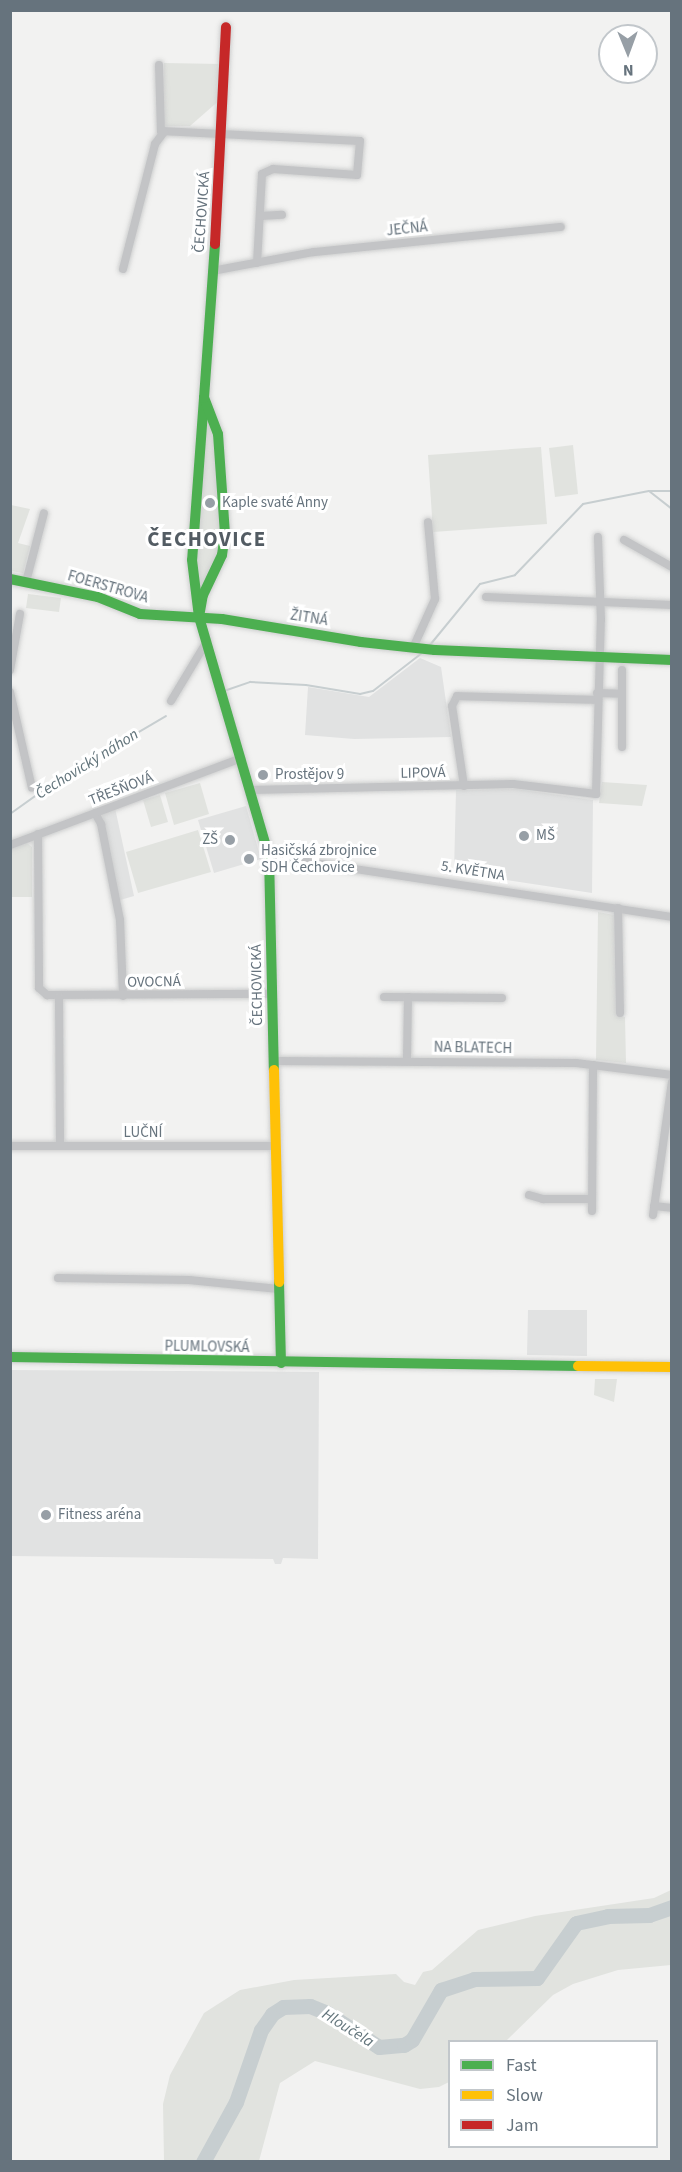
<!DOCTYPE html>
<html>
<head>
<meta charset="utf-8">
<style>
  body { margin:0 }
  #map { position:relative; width:682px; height:2172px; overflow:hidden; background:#f2f2f1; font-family:"Source Sans 3",sans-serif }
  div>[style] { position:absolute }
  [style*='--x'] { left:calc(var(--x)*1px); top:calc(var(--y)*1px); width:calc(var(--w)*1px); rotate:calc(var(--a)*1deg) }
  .built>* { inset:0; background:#e1e2e2 }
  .green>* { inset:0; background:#e1e3df }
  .stream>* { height:2px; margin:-1px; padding:0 1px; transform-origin:1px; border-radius:1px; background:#c7ced0 }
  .river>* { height:15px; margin:-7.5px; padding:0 7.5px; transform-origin:7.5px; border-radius:7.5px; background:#c7ced0 }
  .roads { filter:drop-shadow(0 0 2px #cecfcf) drop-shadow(0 0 2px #cecfcf) }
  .street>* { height:8px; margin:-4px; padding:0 4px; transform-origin:4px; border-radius:4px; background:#c3c4c6 }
  .fast>* { height:10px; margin:-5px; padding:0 5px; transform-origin:5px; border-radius:5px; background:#4caf50 }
  .slow>* { height:10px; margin:-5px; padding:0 5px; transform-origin:5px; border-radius:5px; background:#ffc107 }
  .jam>* { height:10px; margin:-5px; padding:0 5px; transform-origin:5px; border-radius:5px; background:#c62828 }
  .dots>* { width:16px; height:16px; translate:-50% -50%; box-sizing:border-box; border:3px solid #fff; border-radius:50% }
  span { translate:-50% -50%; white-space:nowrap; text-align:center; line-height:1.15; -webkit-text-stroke:6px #fff; paint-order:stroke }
  .street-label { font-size:15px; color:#66737d }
  .poi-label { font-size:15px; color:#66737d }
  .left { translate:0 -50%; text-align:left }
  .right { translate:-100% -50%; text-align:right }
  .water-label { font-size:16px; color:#62747b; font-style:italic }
  .district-label { font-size:21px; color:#535c63; font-weight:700; letter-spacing:1.5px }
  .frame { position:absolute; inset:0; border:12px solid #66737d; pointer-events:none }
  .legend { position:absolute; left:448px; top:2040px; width:210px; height:108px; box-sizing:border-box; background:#fff; border:2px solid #c2c7cb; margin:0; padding:8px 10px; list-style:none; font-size:18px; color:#66737d }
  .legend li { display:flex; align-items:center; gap:12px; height:30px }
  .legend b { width:30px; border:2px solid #c2c7cb }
  .north { position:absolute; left:598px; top:24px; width:60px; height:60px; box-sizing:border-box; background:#fff; border:2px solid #c2c7cb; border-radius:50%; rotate:179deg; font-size:16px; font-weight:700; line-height:24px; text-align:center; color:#66737d }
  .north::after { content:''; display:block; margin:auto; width:21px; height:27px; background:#979fa6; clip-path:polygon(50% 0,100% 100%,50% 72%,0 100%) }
</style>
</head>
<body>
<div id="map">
  <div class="built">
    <i style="clip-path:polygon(420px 658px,441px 667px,451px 737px,354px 739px,305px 735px,308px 687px,369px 697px)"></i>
    <i style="clip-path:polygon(517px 789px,593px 800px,592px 893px,454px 872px,456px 790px)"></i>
    <i style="clip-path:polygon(246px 806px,261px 859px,214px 873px,198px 820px)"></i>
    <i style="clip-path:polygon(115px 808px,134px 896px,120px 900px,102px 814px)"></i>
    <i style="clip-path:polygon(528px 1310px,587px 1310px,587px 1356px,527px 1355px)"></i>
    <i style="clip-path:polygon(11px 1370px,319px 1372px,318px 1559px,283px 1558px,281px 1564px,275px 1564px,273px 1559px,11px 1556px)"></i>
  </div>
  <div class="green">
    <i style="clip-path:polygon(164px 63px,222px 64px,222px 98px,190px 126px,163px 126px)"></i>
    <i style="clip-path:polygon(204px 398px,211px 416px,225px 534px,203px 595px,192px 587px)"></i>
    <i style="clip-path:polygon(573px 445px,578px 494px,555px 497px,549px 448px)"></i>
    <i style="clip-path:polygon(541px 447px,547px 524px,433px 532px,428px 455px)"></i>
    <i style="clip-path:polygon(11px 505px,30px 509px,18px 543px,30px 546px,23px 573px,11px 571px)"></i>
    <i style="clip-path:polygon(28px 594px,61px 598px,59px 612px,26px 608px)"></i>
    <i style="clip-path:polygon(602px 782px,647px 785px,642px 806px,599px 803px)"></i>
    <i style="clip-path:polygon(200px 783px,209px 814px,174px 825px,165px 793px)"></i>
    <i style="clip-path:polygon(160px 795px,168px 822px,151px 827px,143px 800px)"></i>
    <i style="clip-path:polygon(198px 830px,211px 872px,138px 893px,126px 852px)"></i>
    <i style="clip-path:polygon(27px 843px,32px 847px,32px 897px,11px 897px,10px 848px)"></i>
    <i style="clip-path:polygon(598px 912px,614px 915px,616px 1016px,625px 1017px,626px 1063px,596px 1060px)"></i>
    <i style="clip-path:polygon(595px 1379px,617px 1379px,614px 1402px,594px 1395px)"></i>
    <i style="clip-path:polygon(671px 1890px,671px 1965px,618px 1970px,573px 1984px,553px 1995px,506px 2041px,450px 2042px,449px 2082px,439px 2087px,420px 2089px,315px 2061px,280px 2083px,259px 2161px,164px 2161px,163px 2104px,170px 2075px,204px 2013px,240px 1990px,294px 1980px,396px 1974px,404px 1982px,415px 1985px,423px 1972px,432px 1970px,478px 1930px,535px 1916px,654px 1898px)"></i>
  </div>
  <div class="stream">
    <i style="--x:650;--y:491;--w:22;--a:0"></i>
    <i style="--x:430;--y:645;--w:79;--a:-50.7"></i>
    <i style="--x:480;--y:584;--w:36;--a:-14"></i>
    <i style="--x:515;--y:575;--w:98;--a:-46.2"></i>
    <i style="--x:583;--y:504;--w:67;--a:-11.1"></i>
    <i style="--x:649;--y:491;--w:29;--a:38"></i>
    <i style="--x:224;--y:691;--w:28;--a:-19"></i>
    <i style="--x:250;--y:682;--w:56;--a:3.1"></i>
    <i style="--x:306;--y:685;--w:55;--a:9.5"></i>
    <i style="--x:360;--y:694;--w:13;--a:-13"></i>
    <i style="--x:373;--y:691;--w:62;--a:-37.8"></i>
    <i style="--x:10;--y:814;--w:60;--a:-35.5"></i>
    <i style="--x:59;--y:779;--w:124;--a:-30.5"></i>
  </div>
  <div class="river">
    <i style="--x:203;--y:2162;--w:68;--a:-61.2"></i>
    <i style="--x:236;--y:2102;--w:76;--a:-70.9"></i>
    <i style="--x:261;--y:2030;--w:19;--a:-55"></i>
    <i style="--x:272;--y:2014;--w:13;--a:-32"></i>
    <i style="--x:283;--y:2007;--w:27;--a:-2"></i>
    <i style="--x:310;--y:2006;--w:18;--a:22"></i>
    <i style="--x:327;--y:2013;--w:62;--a:33.2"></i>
    <i style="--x:379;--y:2047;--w:25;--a:-5"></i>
    <i style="--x:404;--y:2045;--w:9;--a:-32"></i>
    <i style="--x:412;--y:2040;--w:58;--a:-59.9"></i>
    <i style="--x:441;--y:1990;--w:35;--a:-18"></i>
    <i style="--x:474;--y:1979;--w:63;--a:-0.9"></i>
    <i style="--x:537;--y:1978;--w:67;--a:-54.7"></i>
    <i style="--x:576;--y:1923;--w:33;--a:-12"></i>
    <i style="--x:608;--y:1916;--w:41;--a:-1.4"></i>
    <i style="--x:649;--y:1915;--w:24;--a:-19"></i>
  </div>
  <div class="roads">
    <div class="street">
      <i style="--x:159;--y:65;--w:66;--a:88.3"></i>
      <i style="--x:161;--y:131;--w:199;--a:2.9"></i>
      <i style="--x:360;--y:141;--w:34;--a:95"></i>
      <i style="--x:357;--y:175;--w:84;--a:-175.9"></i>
      <i style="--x:273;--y:169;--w:12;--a:156"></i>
      <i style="--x:262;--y:174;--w:89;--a:93.2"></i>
      <i style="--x:260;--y:216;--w:22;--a:-3"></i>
      <i style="--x:123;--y:269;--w:129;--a:-75.6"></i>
      <i style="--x:155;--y:144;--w:15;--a:-53"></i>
      <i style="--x:212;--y:271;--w:104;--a:-10.6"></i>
      <i style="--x:314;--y:252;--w:248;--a:-5.8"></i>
      <i style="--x:624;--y:540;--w:55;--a:29.4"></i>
      <i style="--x:26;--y:582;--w:71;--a:-75.4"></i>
      <i style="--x:486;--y:597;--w:186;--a:2.5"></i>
      <i style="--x:413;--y:648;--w:54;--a:-65.8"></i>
      <i style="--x:435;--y:599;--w:77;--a:-95.2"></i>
      <i style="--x:10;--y:670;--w:57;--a:-79.9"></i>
      <i style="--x:10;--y:692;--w:98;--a:77.1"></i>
      <i style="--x:597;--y:693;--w:25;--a:2"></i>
      <i style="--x:171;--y:701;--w:70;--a:-59"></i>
      <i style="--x:622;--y:747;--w:77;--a:-90"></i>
      <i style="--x:464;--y:786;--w:81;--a:-98.5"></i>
      <i style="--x:452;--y:706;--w:11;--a:-63"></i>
      <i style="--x:457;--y:696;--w:140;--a:1.6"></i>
      <i style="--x:251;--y:790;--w:262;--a:-1.3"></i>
      <i style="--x:513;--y:784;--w:84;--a:6.9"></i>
      <i style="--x:596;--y:794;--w:174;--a:-88.4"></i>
      <i style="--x:601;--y:620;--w:83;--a:-92.1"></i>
      <i style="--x:95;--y:813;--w:13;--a:61"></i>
      <i style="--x:101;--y:824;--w:98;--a:78.8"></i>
      <i style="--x:120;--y:920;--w:76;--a:87.7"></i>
      <i style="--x:38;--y:834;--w:154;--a:89.6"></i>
      <i style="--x:39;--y:988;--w:11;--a:41"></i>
      <i style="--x:47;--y:995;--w:226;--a:-0.3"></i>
      <i style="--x:10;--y:845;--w:247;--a:-20.6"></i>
      <i style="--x:269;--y:856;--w:408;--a:8.6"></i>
      <i style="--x:618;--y:908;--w:105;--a:88.9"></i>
      <i style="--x:59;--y:997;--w:149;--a:89.6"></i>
      <i style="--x:384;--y:997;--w:118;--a:0.5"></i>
      <i style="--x:407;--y:1060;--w:63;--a:-89.1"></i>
      <i style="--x:274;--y:1061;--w:302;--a:0.4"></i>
      <i style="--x:576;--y:1063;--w:97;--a:7.1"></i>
      <i style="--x:10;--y:1146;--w:266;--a:0"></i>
      <i style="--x:529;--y:1195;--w:15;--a:16"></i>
      <i style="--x:543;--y:1199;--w:49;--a:0"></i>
      <i style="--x:654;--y:1206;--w:18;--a:6"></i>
      <i style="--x:592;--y:1211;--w:146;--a:-89.6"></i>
      <i style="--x:653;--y:1215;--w:134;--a:-81.9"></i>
      <i style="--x:58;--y:1278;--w:131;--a:0.9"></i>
      <i style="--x:189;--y:1280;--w:90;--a:5.7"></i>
    </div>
    <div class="fast">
      <i style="--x:204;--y:398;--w:162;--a:94.2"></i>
      <i style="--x:192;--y:560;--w:57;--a:83"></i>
      <i style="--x:199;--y:617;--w:22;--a:-80"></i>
      <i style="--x:203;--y:595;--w:44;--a:-64.6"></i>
      <i style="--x:222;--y:555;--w:21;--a:-82"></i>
      <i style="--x:225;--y:534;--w:100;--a:-94"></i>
      <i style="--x:218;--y:434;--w:39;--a:-111"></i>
      <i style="--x:204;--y:398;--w:154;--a:-85.9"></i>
      <i style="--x:10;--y:579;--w:90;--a:11.6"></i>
      <i style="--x:98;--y:597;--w:45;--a:22"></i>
      <i style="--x:140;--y:614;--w:82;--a:3.5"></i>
      <i style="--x:222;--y:619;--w:141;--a:9.4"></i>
      <i style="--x:361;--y:642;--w:74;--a:6.2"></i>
      <i style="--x:435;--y:650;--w:237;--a:2.4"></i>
      <i style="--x:199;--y:617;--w:249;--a:73.7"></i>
      <i style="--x:269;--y:856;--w:214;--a:88.7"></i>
      <i style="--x:279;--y:1282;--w:81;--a:88.6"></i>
      <i style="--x:10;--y:1357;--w:568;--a:0.91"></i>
    </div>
    <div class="slow">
      <i style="--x:274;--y:1070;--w:212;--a:88.6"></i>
      <i style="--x:578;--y:1366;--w:94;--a:0.6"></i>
    </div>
    <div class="jam">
      <i style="--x:215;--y:244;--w:217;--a:-87.1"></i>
    </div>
  </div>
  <div class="dots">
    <i style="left:210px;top:503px;background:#979fa6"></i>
    <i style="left:263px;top:775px;background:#979fa6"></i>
    <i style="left:524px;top:836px;background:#979fa6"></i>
    <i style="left:230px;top:840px;background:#979fa6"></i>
    <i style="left:249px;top:859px;background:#979fa6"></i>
    <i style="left:46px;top:1515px;background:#979fa6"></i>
  </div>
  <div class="street-label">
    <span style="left:202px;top:212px;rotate:-86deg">ČECHOVICKÁ</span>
    <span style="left:407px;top:229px;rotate:-6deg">JEČNÁ</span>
    <span style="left:108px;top:587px;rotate:16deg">FOERSTROVA</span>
    <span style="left:309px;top:618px;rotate:9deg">ŽITNÁ</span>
    <span style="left:423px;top:773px;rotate:-1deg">LIPOVÁ</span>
    <span style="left:121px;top:789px;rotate:-21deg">TŘEŠŇOVÁ</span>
    <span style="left:473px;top:871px;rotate:9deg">5. KVĚTNA</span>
    <span style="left:154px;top:982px;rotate:-1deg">OVOCNÁ</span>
    <span style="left:257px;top:985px;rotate:-91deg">ČECHOVICKÁ</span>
    <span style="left:473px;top:1048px;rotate:1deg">NA BLATECH</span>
    <span style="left:143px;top:1133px">LUČNÍ</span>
    <span style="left:207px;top:1347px;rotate:1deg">PLUMLOVSKÁ</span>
  </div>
  <div class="poi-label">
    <span class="left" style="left:222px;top:503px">Kaple svaté Anny</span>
    <span class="left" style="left:275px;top:775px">Prostějov 9</span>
    <span class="left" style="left:536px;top:836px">MŠ</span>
    <span class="right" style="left:218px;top:840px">ZŠ</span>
    <span class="left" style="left:261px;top:859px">Hasičská zbrojnice<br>SDH Čechovice</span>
    <span class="left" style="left:58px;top:1515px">Fitness aréna</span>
  </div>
  <div class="water-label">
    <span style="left:87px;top:764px;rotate:-32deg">Čechovický náhon</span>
    <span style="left:348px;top:2028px;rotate:32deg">Hloučela</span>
  </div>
  <div class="district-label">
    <span style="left:207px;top:539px">ČECHOVICE</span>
  </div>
  <div class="frame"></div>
  <ul class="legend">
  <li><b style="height:8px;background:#4caf50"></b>Fast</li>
  <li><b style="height:8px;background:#ffc107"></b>Slow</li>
  <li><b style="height:8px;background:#c62828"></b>Jam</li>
  </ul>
  <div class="north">N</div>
</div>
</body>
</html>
